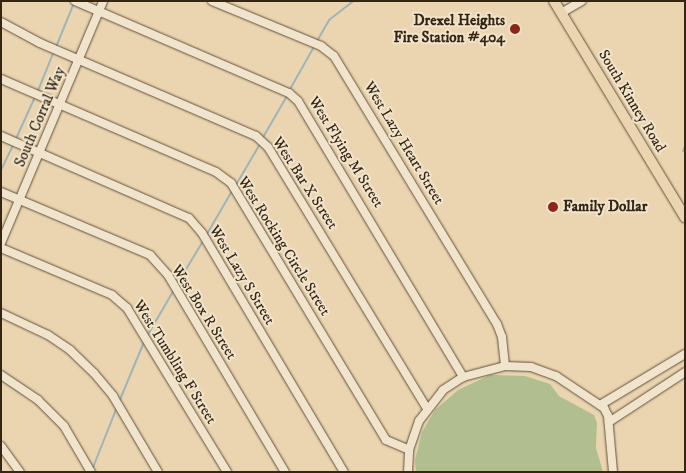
<!DOCTYPE html>
<html>
<head>
<meta charset="utf-8">
<style>
  body { margin:0 }
  #map { position:relative; width:686px; height:473px; overflow:hidden; background:#ead5b0; font-family:"IM FELL DW Pica",serif }
  div>[style] { position:absolute }
  [style*='--x'] { left:calc(var(--x)*1px); top:calc(var(--y)*1px); width:calc(var(--w)*1px); rotate:calc(var(--a)*1deg) }
  .green>* { inset:0; background:#b1be90 }
  .stream>* { height:2px; margin:-1px; padding:0 1px; transform-origin:1px; border-radius:1px; background:#9eb5b8 }
  .roads { filter:drop-shadow(0 0 1px #62513a) drop-shadow(0 0 1px #62513a) }
  .minor>* { height:8px; margin:-4px; padding:0 4px; transform-origin:4px; border-radius:4px; background:#f1e4cc }
  .major>* { height:10px; margin:-5px; padding:0 5px; transform-origin:5px; border-radius:5px; background:#ead5b0 }
  .dots>* { width:14px; height:14px; translate:-50% -50%; box-sizing:border-box; border:2px solid #f1e4cc; border-radius:50% }
  span { translate:-50% -50%; white-space:nowrap; text-align:center; line-height:1.15; -webkit-text-stroke:4px #f1e4cc; paint-order:stroke }
  .poi-label { font-size:15px; color:#352513; font-weight:700 }
  .right { translate:-100% -50%; text-align:right }
  .left { translate:0 -50%; text-align:left }
  .street-label { font-size:15px; color:#352513 }
  .frame { position:absolute; inset:0; border:2px solid #352513; pointer-events:none }
</style>
</head>
<body>
<div id="map">
  <div class="green">
    <i style="clip-path:polygon(490px 375px,525px 376px,550px 384px,559px 396px,594px 415px,597px 423px,596px 448px,603px 472px,416px 472px,415px 460px,422px 432px,435px 410px,458px 390px)"></i>
  </div>
  <div class="stream">
    <i style="--x:317;--y:41;--w:24;--a:-60"></i>
    <i style="--x:329;--y:20;--w:31;--a:-38"></i>
    <i style="--x:56;--y:47;--w:48;--a:-67.8"></i>
    <i style="--x:289;--y:91;--w:53;--a:-60.5"></i>
    <i style="--x:37;--y:93;--w:45;--a:-68"></i>
    <i style="--x:262;--y:139;--w:50;--a:-59.8"></i>
    <i style="--x:15;--y:141;--w:48;--a:-65.6"></i>
    <i style="--x:683;--y:151;--w:5;--a:-68"></i>
    <i style="--x:1;--y:170;--w:28;--a:-64"></i>
    <i style="--x:236;--y:185;--w:48;--a:-59.7"></i>
    <i style="--x:207;--y:234;--w:50;--a:-59.8"></i>
    <i style="--x:176;--y:286;--w:52;--a:-59"></i>
    <i style="--x:147;--y:336;--w:53;--a:-59.6"></i>
    <i style="--x:119;--y:402;--w:65;--a:-67.4"></i>
    <i style="--x:92;--y:470;--w:68;--a:-68.4"></i>
  </div>
  <div class="roads">
    <div class="minor">
      <i style="--x:75;--y:1;--w:233;--a:23.3"></i>
      <i style="--x:289;--y:93;--w:12;--a:42"></i>
      <i style="--x:298;--y:101;--w:322;--a:59.1"></i>
      <i style="--x:212;--y:1;--w:118;--a:22.4"></i>
      <i style="--x:321;--y:46;--w:16;--a:38"></i>
      <i style="--x:334;--y:56;--w:314;--a:58.7"></i>
      <i style="--x:497;--y:324;--w:14;--a:69"></i>
      <i style="--x:502;--y:337;--w:29;--a:84"></i>
      <i style="--x:561;--y:13;--w:24;--a:-30"></i>
      <i style="--x:1;--y:22;--w:44;--a:28.3"></i>
      <i style="--x:40;--y:43;--w:235;--a:23.3"></i>
      <i style="--x:256;--y:136;--w:16;--a:43"></i>
      <i style="--x:268;--y:147;--w:306;--a:58.7"></i>
      <i style="--x:1;--y:79;--w:234;--a:23.4"></i>
      <i style="--x:216;--y:172;--w:19;--a:36"></i>
      <i style="--x:231;--y:183;--w:300;--a:58.9"></i>
      <i style="--x:386;--y:440;--w:25;--a:23"></i>
      <i style="--x:1;--y:136;--w:205;--a:23.6"></i>
      <i style="--x:189;--y:218;--w:20;--a:49"></i>
      <i style="--x:202;--y:233;--w:278;--a:59.3"></i>
      <i style="--x:1;--y:192;--w:162;--a:22.9"></i>
      <i style="--x:150;--y:255;--w:27;--a:48"></i>
      <i style="--x:168;--y:275;--w:229;--a:59.3"></i>
      <i style="--x:1;--y:243;--w:263;--a:-67.1"></i>
      <i style="--x:1;--y:248;--w:121;--a:22.9"></i>
      <i style="--x:112;--y:295;--w:20;--a:41"></i>
      <i style="--x:127;--y:308;--w:192;--a:58.6"></i>
      <i style="--x:1;--y:313;--w:52;--a:25.1"></i>
      <i style="--x:48;--y:335;--w:27;--a:34"></i>
      <i style="--x:70;--y:350;--w:33;--a:44"></i>
      <i style="--x:94;--y:373;--w:30;--a:50"></i>
      <i style="--x:113;--y:396;--w:88;--a:59.4"></i>
      <i style="--x:1;--y:375;--w:45;--a:34"></i>
      <i style="--x:38;--y:400;--w:37;--a:45"></i>
      <i style="--x:64;--y:426;--w:53;--a:59.6"></i>
      <i style="--x:600;--y:405;--w:99;--a:-31"></i>
      <i style="--x:609;--y:422;--w:91;--a:-33.3"></i>
      <i style="--x:1;--y:446;--w:32;--a:54"></i>
      <i style="--x:408;--y:472;--w:22;--a:-87"></i>
      <i style="--x:409;--y:450;--w:31;--a:-71"></i>
      <i style="--x:419;--y:421;--w:39;--a:-52"></i>
      <i style="--x:443;--y:390;--w:24;--a:-33"></i>
      <i style="--x:463;--y:377;--w:43;--a:-14.7"></i>
      <i style="--x:505;--y:366;--w:26;--a:2"></i>
      <i style="--x:531;--y:367;--w:27;--a:20"></i>
      <i style="--x:556;--y:376;--w:58;--a:33.7"></i>
      <i style="--x:604;--y:408;--w:9;--a:63"></i>
      <i style="--x:608;--y:416;--w:56;--a:84.9"></i>
    </div>
    <div class="major">
      <i style="--x:554;--y:1;--w:253;--a:58.8"></i>
    </div>
  </div>
  <div class="dots">
    <i style="left:515px;top:29px;background:#8f2418"></i>
    <i style="left:553px;top:207px;background:#8f2418"></i>
  </div>
  <div class="poi-label">
    <span class="right" style="left:505px;top:29px">Drexel Heights<br>Fire Station #404</span>
    <span class="left" style="left:563px;top:207px">Family Dollar</span>
  </div>
  <div class="street-label">
    <span style="left:632px;top:101px;rotate:59deg">South Kinney Road</span>
    <span style="left:40px;top:117px;rotate:-67deg">South Corral Way</span>
    <span style="left:404px;top:143px;rotate:59deg">West Lazy Heart Street</span>
    <span style="left:346px;top:152px;rotate:58deg">West Flying M Street</span>
    <span style="left:305px;top:183px;rotate:57deg">West Bar X Street</span>
    <span style="left:284px;top:246px;rotate:58deg">West Rocking Circle Street</span>
    <span style="left:242px;top:275px;rotate:59deg">West Lazy S Street</span>
    <span style="left:204px;top:312px;rotate:58deg">West Box R Street</span>
    <span style="left:175px;top:362px;rotate:58deg">West Tumbling F Street</span>
  </div>
  <div class="frame"></div>
</div>
</body>
</html>
